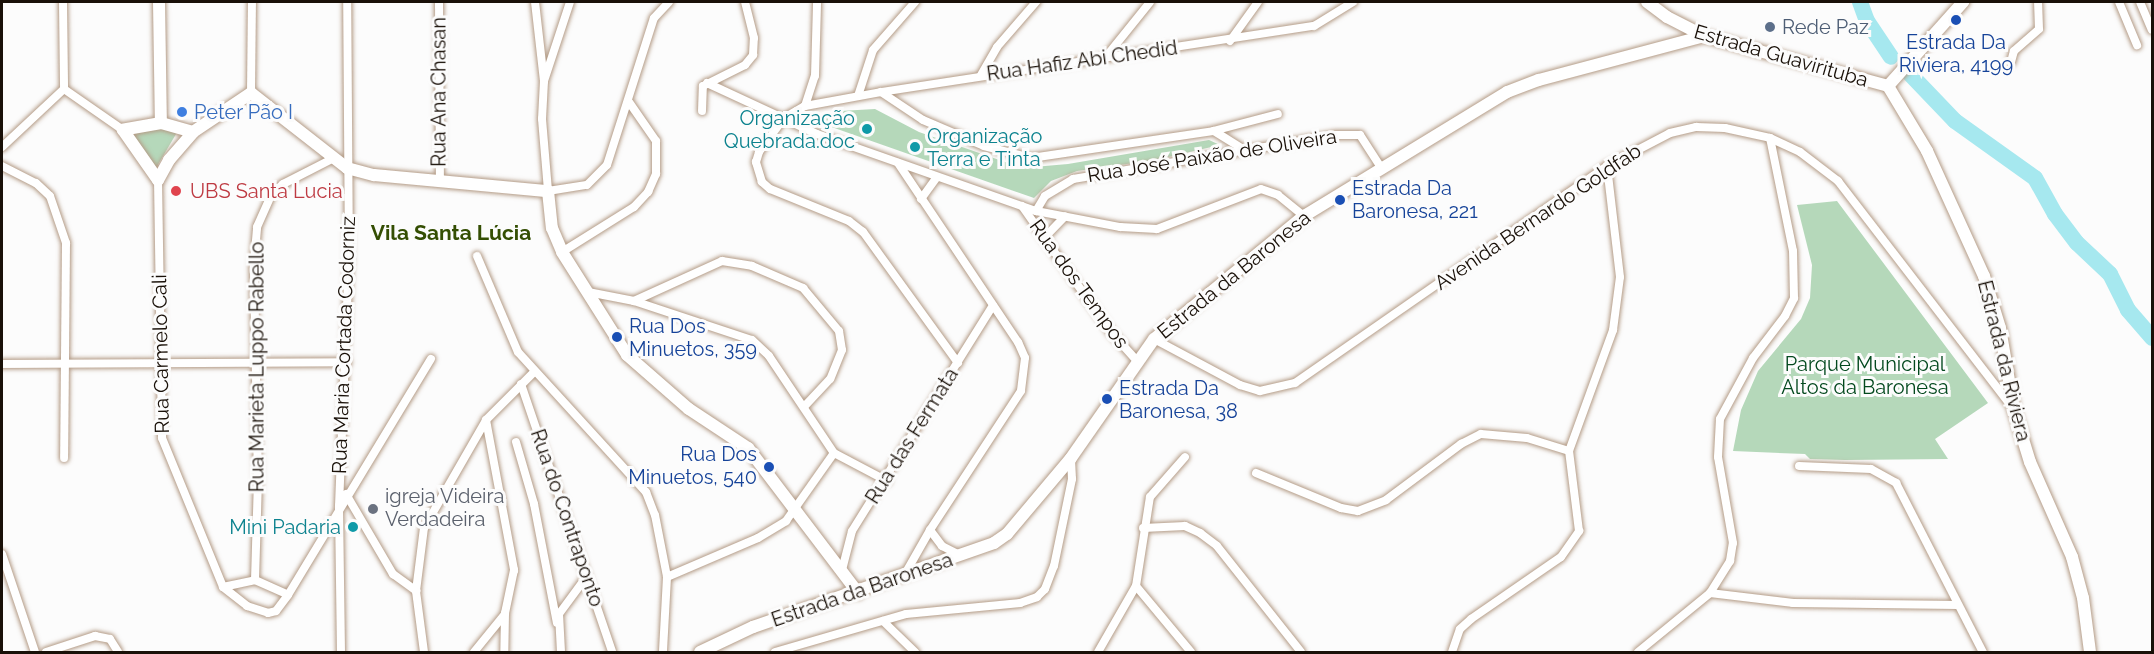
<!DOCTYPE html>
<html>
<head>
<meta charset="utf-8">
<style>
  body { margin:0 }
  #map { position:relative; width:2154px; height:654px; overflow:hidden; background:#fcfcfc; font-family:Raleway,sans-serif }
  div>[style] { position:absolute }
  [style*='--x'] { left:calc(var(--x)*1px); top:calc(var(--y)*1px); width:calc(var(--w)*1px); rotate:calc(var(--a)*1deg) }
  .green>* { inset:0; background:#b5d8ba }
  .river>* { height:16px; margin:-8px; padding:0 8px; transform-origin:8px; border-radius:8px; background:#a6e8ef }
  .roads { filter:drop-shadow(0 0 2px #b49c87) drop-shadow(0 0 2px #b49c87) }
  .street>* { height:8px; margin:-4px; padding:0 4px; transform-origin:4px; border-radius:4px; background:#fff }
  .secondary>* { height:12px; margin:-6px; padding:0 6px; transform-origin:6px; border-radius:6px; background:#fff }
  .dots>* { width:16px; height:16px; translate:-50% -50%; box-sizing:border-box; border:3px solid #fcfcfc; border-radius:50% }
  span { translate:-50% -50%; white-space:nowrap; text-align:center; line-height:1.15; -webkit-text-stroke:6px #fcfcfc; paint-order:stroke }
  .service-label { font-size:20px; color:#4e5e75 }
  .left { translate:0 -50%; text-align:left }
  .transit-label { font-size:20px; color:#164399 }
  .right { translate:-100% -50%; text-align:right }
  .street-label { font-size:20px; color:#191008 }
  .shop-label { font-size:20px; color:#366cbe }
  .culture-label { font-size:20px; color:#0d838f }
  .health-label { font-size:20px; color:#be3a42 }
  .park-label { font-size:20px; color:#03491e }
  .worship-label { font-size:20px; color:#5b616d }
  .neighbourhood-label { font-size:21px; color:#344e03; font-weight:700 }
  .frame { position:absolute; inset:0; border:3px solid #191008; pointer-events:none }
</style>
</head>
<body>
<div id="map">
  <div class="green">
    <i style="clip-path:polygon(875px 109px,919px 132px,1022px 168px,1068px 164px,1209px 140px,1220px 145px,1155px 160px,1077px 171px,1051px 181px,1034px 198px,823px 124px,821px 118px,840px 111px)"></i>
    <i style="clip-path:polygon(138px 128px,179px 129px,156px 168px,131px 132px)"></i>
    <i style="clip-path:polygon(1837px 201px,1988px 403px,1935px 439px,1948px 459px,1845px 460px,1810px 459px,1805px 454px,1733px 451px,1741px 410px,1758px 371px,1801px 319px,1810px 298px,1812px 265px,1797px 205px)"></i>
  </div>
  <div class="river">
    <i style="--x:1860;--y:2;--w:20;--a:70"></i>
    <i style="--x:1867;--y:21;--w:43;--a:56.3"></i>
    <i style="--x:1910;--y:74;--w:65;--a:46.2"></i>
    <i style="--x:1955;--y:121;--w:98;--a:35.5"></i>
    <i style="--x:2035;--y:178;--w:41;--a:60.9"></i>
    <i style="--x:2055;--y:214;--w:36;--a:53"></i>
    <i style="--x:2077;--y:243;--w:45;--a:43.2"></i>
    <i style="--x:2110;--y:274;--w:40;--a:63.4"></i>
    <i style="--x:2128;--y:310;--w:37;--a:49"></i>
  </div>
  <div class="roads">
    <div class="street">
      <i style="--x:63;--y:2;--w:87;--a:89.3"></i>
      <i style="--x:439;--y:2;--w:180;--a:89.7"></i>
      <i style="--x:535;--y:2;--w:80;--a:83.5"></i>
      <i style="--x:544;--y:81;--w:38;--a:93"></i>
      <i style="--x:542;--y:119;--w:72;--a:85.2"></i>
      <i style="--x:548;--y:191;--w:39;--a:-9"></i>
      <i style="--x:587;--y:185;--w:28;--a:-45"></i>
      <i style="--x:607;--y:165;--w:154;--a:-72.3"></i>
      <i style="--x:654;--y:18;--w:22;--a:-47"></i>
      <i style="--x:2119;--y:2;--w:47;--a:67.3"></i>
      <i style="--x:2140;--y:2;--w:30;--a:67"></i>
      <i style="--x:1230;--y:41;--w:48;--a:-54.3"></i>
      <i style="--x:1105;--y:58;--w:72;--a:-51.2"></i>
      <i style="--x:2011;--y:62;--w:11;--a:-75"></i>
      <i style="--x:2014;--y:51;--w:33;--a:-41"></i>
      <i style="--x:2039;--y:29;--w:27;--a:-92"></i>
      <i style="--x:981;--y:75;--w:32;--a:-60"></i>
      <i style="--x:997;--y:47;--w:60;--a:-49.1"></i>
      <i style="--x:544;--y:81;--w:83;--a:-71.8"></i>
      <i style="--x:707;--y:83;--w:121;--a:24.9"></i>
      <i style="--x:817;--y:134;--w:232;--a:19.4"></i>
      <i style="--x:1036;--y:211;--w:86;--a:10.8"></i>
      <i style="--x:1120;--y:227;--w:37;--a:3"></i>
      <i style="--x:1157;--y:229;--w:111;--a:-21"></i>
      <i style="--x:1261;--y:189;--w:18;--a:19"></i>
      <i style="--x:1278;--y:195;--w:33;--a:39"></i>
      <i style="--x:64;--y:89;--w:72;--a:34.8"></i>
      <i style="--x:881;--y:92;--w:50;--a:33.7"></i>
      <i style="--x:923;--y:120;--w:66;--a:23.1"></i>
      <i style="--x:984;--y:146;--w:49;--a:14.3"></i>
      <i style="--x:1031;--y:158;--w:184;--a:-8.4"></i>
      <i style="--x:1213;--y:131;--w:67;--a:-14.7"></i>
      <i style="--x:251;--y:93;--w:91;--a:-89.4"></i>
      <i style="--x:858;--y:96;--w:48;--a:-71.9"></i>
      <i style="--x:873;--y:50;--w:64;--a:-48.8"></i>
      <i style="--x:805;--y:106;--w:32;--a:-72"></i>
      <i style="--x:815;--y:76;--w:73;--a:-88.4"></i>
      <i style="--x:702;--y:111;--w:25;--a:-88"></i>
      <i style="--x:703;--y:86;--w:47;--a:-26.6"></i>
      <i style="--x:745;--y:65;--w:13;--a:-51"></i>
      <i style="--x:753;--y:55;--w:17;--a:-87"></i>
      <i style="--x:754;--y:38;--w:37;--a:-104"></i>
      <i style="--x:1214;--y:131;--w:32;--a:32"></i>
      <i style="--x:2;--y:147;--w:85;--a:-43.1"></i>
      <i style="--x:898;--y:163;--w:216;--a:56.2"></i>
      <i style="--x:1018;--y:342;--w:17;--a:66"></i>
      <i style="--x:1025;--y:358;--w:33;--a:97"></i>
      <i style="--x:1021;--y:391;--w:166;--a:123.2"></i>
      <i style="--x:930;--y:530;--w:20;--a:53"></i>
      <i style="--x:942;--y:546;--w:20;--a:27"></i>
      <i style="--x:2;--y:166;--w:38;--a:27"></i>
      <i style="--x:36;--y:183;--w:19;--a:43"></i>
      <i style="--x:50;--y:196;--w:50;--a:71.2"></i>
      <i style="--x:66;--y:243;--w:215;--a:90.5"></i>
      <i style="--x:158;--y:180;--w:258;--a:89.1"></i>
      <i style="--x:162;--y:438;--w:161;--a:67.7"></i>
      <i style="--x:223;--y:587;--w:33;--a:-12"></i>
      <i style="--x:255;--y:580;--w:36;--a:24"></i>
      <i style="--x:288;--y:595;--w:276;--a:-58.8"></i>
      <i style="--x:921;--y:199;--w:27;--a:-54"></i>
      <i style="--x:1022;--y:206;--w:154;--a:54.8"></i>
      <i style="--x:1111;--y:332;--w:38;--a:48"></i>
      <i style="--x:1036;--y:211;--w:17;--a:-59"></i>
      <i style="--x:1045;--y:196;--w:33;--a:-31"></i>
      <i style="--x:1073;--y:179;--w:267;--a:-9.5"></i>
      <i style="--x:1336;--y:135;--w:24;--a:0"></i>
      <i style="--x:1360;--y:135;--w:40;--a:57.1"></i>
      <i style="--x:1044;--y:238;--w:30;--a:-46"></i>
      <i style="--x:562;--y:252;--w:85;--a:-32"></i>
      <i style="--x:634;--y:207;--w:21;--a:-47"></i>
      <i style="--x:648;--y:192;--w:20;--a:-66"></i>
      <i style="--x:656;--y:174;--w:33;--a:-90"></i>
      <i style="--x:656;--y:141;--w:47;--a:-124.7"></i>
      <i style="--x:477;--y:256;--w:104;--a:66.9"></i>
      <i style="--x:518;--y:352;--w:190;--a:47.6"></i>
      <i style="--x:646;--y:492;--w:25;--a:69"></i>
      <i style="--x:655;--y:515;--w:63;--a:79"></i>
      <i style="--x:667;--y:577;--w:75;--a:93.1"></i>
      <i style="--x:588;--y:292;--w:47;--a:11.1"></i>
      <i style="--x:634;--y:301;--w:124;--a:18.3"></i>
      <i style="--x:752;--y:340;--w:23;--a:43"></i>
      <i style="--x:769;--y:356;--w:117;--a:56.2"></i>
      <i style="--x:834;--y:453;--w:60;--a:27.8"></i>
      <i style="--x:634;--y:301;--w:97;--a:-24.4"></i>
      <i style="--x:722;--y:261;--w:30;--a:9"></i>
      <i style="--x:752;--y:266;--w:56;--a:23.3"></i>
      <i style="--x:803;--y:288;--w:56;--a:50.1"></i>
      <i style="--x:839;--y:331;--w:19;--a:81"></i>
      <i style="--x:842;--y:350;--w:31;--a:112"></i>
      <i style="--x:830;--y:379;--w:38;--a:133"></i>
      <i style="--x:1154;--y:339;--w:98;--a:28.1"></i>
      <i style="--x:1240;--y:385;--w:21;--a:17"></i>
      <i style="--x:1260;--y:391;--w:36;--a:-13"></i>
      <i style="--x:1295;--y:383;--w:380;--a:-34.8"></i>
      <i style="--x:1607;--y:166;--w:71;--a:-27.6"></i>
      <i style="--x:1670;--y:133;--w:27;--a:-13"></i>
      <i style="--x:1696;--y:127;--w:29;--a:2"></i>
      <i style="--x:1725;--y:128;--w:46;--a:12.5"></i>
      <i style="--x:1770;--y:138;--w:33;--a:25"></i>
      <i style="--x:1800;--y:152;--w:48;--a:37.3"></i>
      <i style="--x:1838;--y:181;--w:285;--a:52.4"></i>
      <i style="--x:958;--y:363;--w:162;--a:-125.9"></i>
      <i style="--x:863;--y:232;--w:18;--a:-142"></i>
      <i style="--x:849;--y:221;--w:85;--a:-157.9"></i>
      <i style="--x:770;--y:189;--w:11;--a:-139"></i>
      <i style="--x:762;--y:182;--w:21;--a:-107"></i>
      <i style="--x:756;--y:162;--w:10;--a:-73"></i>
      <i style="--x:759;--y:152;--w:42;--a:-53.7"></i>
      <i style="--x:784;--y:118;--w:24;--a:-30"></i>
      <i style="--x:805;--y:106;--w:77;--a:-10.4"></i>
      <i style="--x:881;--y:92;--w:438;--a:-8.7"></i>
      <i style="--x:1314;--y:26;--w:46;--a:-31.6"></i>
      <i style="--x:2;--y:364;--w:345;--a:-0.3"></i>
      <i style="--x:521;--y:384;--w:283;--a:71.2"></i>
      <i style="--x:486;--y:420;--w:153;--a:79.4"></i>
      <i style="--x:514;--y:570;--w:44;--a:101.8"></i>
      <i style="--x:505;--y:613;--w:39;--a:91"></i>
      <i style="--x:516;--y:442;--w:65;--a:73.8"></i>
      <i style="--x:534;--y:504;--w:121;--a:79.1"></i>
      <i style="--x:1799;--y:466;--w:72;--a:2.4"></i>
      <i style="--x:1871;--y:469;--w:29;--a:29"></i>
      <i style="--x:1896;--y:483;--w:190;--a:62.8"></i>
      <i style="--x:1256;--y:473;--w:92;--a:22.4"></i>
      <i style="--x:1341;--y:508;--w:17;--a:10"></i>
      <i style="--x:1358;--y:511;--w:30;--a:-21"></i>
      <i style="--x:1386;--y:500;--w:94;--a:-36.7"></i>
      <i style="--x:1461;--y:444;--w:22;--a:-27"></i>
      <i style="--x:1481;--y:434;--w:46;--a:5"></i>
      <i style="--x:1527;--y:438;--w:44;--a:17.2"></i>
      <i style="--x:346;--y:494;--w:93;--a:59.6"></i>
      <i style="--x:393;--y:574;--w:29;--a:36"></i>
      <i style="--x:1143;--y:528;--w:42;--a:-2.7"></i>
      <i style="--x:1185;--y:526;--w:17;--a:25"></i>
      <i style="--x:1200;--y:533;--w:21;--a:37"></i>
      <i style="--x:1217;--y:546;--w:135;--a:51.6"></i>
      <i style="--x:2;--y:554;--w:103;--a:71.4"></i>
      <i style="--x:842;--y:570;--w:40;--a:-75.6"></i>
      <i style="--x:852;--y:531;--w:266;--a:-58"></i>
      <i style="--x:905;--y:574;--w:51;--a:-60.4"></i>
      <i style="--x:667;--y:577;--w:99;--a:-23.2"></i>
      <i style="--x:758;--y:538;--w:33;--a:-31"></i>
      <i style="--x:786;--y:521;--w:83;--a:-54.8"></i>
      <i style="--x:255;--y:580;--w:99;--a:-88.3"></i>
      <i style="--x:258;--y:481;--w:218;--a:-91.1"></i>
      <i style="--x:254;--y:263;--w:36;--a:-85"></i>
      <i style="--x:257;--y:227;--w:36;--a:-66"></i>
      <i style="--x:272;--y:194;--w:15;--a:-42"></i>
      <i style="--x:283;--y:184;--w:57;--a:-27"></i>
      <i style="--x:1136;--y:586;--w:86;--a:50.2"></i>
      <i style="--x:223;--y:587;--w:31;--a:38"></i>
      <i style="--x:247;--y:606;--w:22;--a:18"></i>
      <i style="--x:268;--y:613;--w:8;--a:-14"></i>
      <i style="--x:276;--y:611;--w:20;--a:-53"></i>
      <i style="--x:1710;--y:593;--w:84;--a:6.9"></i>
      <i style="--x:1793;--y:603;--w:165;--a:0.7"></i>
      <i style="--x:883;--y:621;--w:45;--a:44.1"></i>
      <i style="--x:46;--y:652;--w:52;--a:-18.1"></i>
      <i style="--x:95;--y:636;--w:15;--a:11"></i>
      <i style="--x:110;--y:639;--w:15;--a:58"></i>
      <i style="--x:341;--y:652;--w:146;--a:-90.8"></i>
      <i style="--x:339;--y:506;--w:245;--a:-87.7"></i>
      <i style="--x:349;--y:261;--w:259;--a:-90.4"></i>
      <i style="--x:424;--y:652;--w:62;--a:-97.5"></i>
      <i style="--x:416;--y:591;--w:64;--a:-82.8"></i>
      <i style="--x:424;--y:528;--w:125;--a:-60.1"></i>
      <i style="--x:486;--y:420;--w:68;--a:-45"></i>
      <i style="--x:474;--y:652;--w:49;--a:-50.8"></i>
      <i style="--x:561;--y:652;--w:38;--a:-93"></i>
      <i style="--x:559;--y:614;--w:47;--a:-53.6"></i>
      <i style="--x:775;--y:652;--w:136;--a:-16.2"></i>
      <i style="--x:906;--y:614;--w:115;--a:-5.5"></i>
      <i style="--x:1020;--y:603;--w:18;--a:-19"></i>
      <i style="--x:1037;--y:597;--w:11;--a:-45"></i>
      <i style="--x:1045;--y:589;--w:25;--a:-69"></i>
      <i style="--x:1054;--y:566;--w:89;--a:-78.3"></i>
      <i style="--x:1072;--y:479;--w:21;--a:-93"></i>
      <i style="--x:1098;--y:652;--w:76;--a:-60.1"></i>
      <i style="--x:1136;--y:586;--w:90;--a:-81.1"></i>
      <i style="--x:1150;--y:497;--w:53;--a:-48.8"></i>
      <i style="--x:1452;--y:652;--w:24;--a:-71"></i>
      <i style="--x:1460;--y:629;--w:15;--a:-42"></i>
      <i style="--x:1471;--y:619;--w:109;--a:-34.6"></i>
      <i style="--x:1561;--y:557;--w:32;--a:-55"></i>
      <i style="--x:1579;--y:531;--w:81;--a:-97.1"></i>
      <i style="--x:1569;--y:451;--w:129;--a:-70"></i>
      <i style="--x:1613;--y:330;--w:53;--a:-82.5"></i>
      <i style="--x:1620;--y:277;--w:112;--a:-96.7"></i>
      <i style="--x:1638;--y:652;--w:93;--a:-39.3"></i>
      <i style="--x:1710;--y:593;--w:38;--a:-58"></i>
      <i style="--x:1730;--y:561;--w:18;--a:-81"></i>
      <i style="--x:1733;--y:543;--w:87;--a:-99.9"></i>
      <i style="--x:1718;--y:457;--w:38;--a:-87"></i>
      <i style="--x:1720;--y:419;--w:69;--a:-61.6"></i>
      <i style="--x:1753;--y:358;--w:53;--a:-52.7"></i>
      <i style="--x:1785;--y:316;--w:20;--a:-63"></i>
      <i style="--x:1794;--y:298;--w:47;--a:-91.2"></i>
      <i style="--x:1793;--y:251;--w:115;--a:-101.5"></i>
    </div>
    <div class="secondary">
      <i style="--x:159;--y:2;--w:121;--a:89.1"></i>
      <i style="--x:1647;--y:2;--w:25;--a:37"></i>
      <i style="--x:1667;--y:17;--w:42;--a:27.2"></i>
      <i style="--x:1704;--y:36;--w:191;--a:15.2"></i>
      <i style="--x:1888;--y:86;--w:76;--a:59"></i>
      <i style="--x:1927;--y:151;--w:137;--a:65.5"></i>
      <i style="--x:1984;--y:276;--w:54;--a:72.9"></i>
      <i style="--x:2000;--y:328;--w:83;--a:80.3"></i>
      <i style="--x:2014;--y:410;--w:54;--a:72.9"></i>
      <i style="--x:2030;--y:462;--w:104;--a:66.1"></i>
      <i style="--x:2072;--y:557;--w:42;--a:75"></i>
      <i style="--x:2083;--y:598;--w:54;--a:82.6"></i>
      <i style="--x:1888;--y:86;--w:113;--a:-48.2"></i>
      <i style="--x:193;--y:132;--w:33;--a:-164"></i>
      <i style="--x:161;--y:123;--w:39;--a:170"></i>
      <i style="--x:123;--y:130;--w:61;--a:55"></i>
      <i style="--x:158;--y:180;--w:23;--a:-61"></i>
      <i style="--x:169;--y:160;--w:37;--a:-49"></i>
      <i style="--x:193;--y:132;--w:70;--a:-33.9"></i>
      <i style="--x:251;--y:93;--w:122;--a:38"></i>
      <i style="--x:347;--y:168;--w:28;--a:15"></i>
      <i style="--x:374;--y:175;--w:175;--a:5.3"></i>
      <i style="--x:548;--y:191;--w:37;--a:84"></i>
      <i style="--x:552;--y:228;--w:26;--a:67"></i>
      <i style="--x:562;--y:252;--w:122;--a:57.7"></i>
      <i style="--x:627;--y:355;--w:82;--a:41.1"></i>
      <i style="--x:689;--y:409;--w:71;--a:33.5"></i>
      <i style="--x:748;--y:448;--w:182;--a:52.8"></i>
      <i style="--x:700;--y:652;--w:59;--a:-25.3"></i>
      <i style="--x:753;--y:627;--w:255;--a:-19.2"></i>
      <i style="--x:994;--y:543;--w:16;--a:-35"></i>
      <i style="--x:1007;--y:534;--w:99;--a:-49.9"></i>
      <i style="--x:1071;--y:458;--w:145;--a:-55.1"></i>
      <i style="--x:1154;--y:339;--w:194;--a:-39.4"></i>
      <i style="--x:1304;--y:216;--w:238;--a:-31.4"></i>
      <i style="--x:1507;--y:92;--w:34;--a:-21"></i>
      <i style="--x:1539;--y:80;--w:171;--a:-14.9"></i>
    </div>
  </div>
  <div class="dots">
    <i style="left:1956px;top:20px;background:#1a4fb4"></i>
    <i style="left:1770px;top:27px;background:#5c6f8a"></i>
    <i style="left:182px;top:112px;background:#3f7fe0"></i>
    <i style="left:867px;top:129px;background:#0f9aa8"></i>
    <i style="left:915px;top:147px;background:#0f9aa8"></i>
    <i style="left:176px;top:191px;background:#e0444e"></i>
    <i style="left:1340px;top:200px;background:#1a4fb4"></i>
    <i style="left:617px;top:337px;background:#1a4fb4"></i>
    <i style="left:1107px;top:399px;background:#1a4fb4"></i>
    <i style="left:769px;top:467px;background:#1a4fb4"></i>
    <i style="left:373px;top:509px;background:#6b7280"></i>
    <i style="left:353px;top:527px;background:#0f9aa8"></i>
  </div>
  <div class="service-label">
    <span class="left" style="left:1782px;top:27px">Rede Paz</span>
  </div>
  <div class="transit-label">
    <span style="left:1956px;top:54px">Estrada Da<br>Riviera, 4199</span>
    <span class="left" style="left:1352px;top:200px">Estrada Da<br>Baronesa, 221</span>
    <span class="left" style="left:629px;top:338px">Rua Dos<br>Minuetos, 359</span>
    <span class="left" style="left:1119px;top:400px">Estrada Da<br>Baronesa, 38</span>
    <span class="right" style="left:757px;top:466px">Rua Dos<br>Minuetos, 540</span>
  </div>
  <div class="street-label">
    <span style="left:1781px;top:56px;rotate:16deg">Estrada Guavirituba</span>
    <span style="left:1082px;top:61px;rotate:-8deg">Rua Hafiz Abi Chedid</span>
    <span style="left:439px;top:92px;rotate:-90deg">Rua Ana Chasan</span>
    <span style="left:1212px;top:156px;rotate:-9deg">Rua José Paixão de Oliveira</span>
    <span style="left:1538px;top:217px;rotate:-34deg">Avenida Bernardo Goldfab</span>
    <span style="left:1234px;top:275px;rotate:-39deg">Estrada da Baronesa</span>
    <span style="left:1079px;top:284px;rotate:54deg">Rua dos Tempos</span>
    <span style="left:344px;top:345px;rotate:-88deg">Rua Maria Cortada Codorniz</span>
    <span style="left:161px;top:354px;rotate:-91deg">Rua Carmelo Cali</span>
    <span style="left:2004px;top:361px;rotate:76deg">Estrada da Riviera</span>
    <span style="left:257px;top:367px;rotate:-90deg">Rua Marieta Luppo Rabello</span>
    <span style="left:912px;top:436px;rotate:-58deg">Rua das Fermata</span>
    <span style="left:567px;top:518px;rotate:71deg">Rua do Contraponto</span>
    <span style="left:862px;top:590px;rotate:-19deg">Estrada da Baronesa</span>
  </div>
  <div class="shop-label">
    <span class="left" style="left:194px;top:112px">Peter Pão I</span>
  </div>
  <div class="culture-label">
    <span class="right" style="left:855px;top:130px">Organização<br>Quebrada.doc</span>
    <span class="left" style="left:927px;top:148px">Organização<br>Terra e Tinta</span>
    <span class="right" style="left:341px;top:527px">Mini Padaria</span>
  </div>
  <div class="health-label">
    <span class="left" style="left:190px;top:191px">UBS Santa Lucia</span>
  </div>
  <div class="park-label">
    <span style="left:1865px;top:376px">Parque Municipal<br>Altos da Baronesa</span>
  </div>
  <div class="worship-label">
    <span class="left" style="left:385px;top:508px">igreja Videira<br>Verdadeira</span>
  </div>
  <div class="neighbourhood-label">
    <span style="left:451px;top:233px">Vila Santa Lúcia</span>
  </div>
  <div class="frame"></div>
</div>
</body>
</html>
